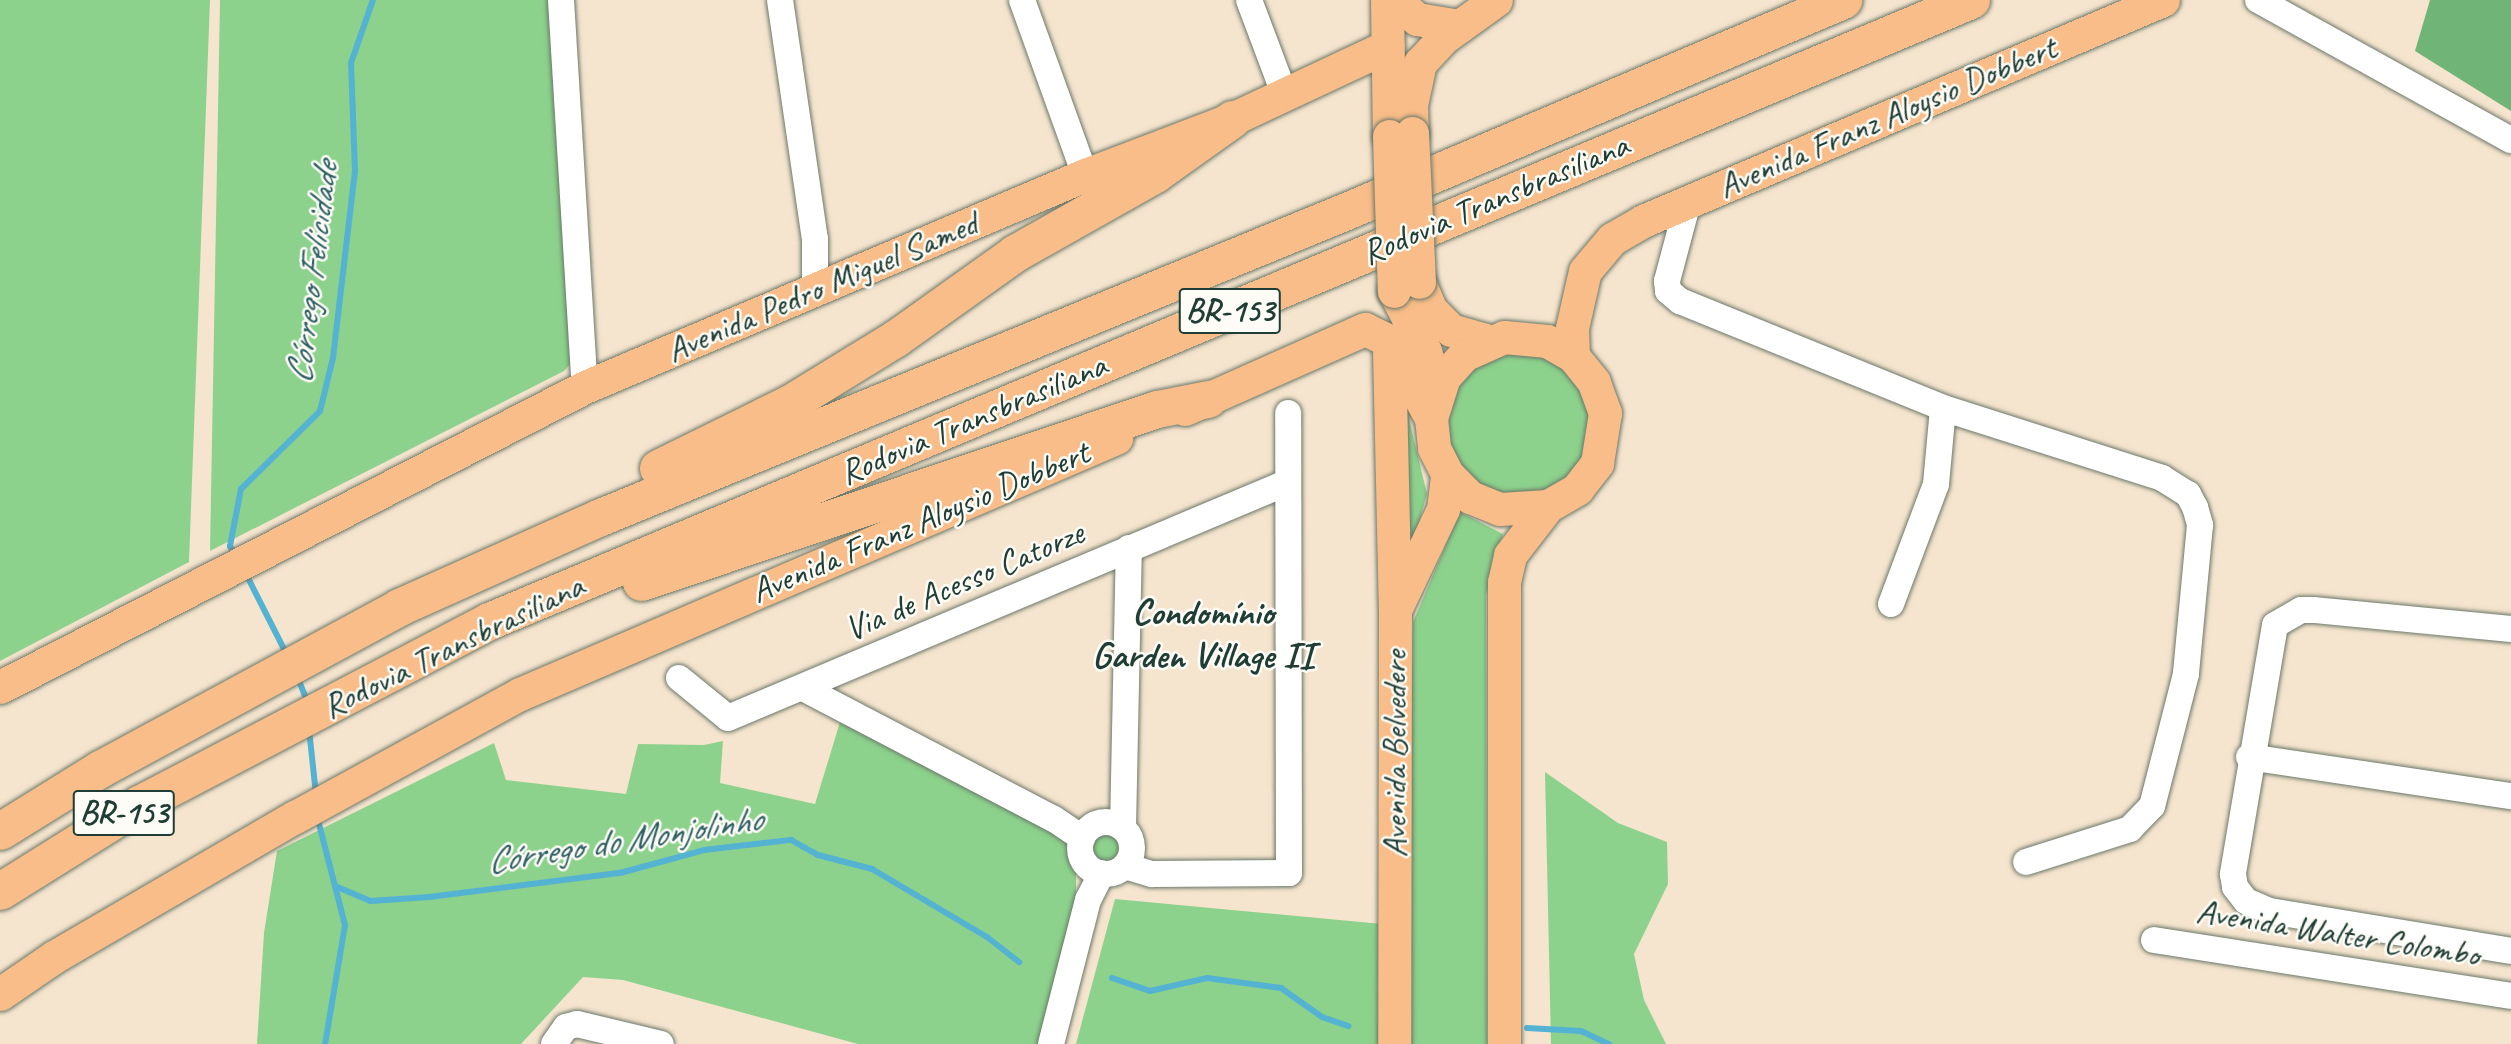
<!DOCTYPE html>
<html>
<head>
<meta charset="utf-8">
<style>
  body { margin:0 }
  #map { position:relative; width:2511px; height:1044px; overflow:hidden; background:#f6e5ce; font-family:Caveat,sans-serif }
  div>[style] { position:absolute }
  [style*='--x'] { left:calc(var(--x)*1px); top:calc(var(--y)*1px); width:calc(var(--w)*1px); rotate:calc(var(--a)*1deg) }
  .green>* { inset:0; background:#8cd28c }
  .round { border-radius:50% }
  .forest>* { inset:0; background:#71b478 }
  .stream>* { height:6px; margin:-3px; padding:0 3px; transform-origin:3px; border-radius:3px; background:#54b2d3 }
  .roads { filter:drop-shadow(0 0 2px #6a786a) drop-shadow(0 0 2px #6a786a) }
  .minor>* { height:26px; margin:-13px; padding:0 13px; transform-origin:13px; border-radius:13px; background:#fff }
  .minor>.ring { margin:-13px; padding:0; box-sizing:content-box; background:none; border:26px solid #fff; border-radius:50% }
  .major>* { height:33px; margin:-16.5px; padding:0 16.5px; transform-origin:16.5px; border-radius:16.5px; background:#f8bd88 }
  .highway>* { height:37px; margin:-18.5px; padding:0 18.5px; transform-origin:18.5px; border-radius:18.5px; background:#f8bd88 }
  .bridges { filter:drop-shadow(0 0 2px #6a786a) drop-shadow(0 0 2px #6a786a) }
  .major-bridge>* { height:33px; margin:-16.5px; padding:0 16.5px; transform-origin:16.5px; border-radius:16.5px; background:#f8bd88 }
  span { translate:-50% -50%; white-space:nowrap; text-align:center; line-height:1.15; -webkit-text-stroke:5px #fdfcf7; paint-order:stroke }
  .shield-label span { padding:2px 5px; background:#fdfcf7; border:2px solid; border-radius:5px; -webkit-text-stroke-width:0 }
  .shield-label { font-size:33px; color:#1f3d34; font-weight:700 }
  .street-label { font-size:35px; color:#1f3d34 }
  .water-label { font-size:37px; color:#2f6064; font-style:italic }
  .neighbourhood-label { font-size:37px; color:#1f3d34; font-weight:700 }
</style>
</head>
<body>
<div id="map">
  <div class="green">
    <i style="clip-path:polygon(0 0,210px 0,189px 562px,0 661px)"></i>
    <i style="clip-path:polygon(220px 0,555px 0,574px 360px,564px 371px,210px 551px)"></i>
    <i class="round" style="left:1447px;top:352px;width:144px;height:144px"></i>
    <i style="clip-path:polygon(1405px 403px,1427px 494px,1410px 553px)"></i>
    <i style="clip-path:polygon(1460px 512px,1503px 534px,1486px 595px,1487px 1044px,1407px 1044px,1413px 622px)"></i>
    <i style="clip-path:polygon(840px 722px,1066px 837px,1076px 872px,1076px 896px,1040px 1044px,858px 1044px,623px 980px,583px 977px,521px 1044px,257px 1044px,264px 933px,277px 851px,494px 743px,506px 780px,626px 794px,638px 744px,704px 745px,723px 741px,720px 783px,815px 804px)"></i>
    <i style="clip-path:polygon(1545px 772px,1618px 823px,1667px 842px,1668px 884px,1634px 954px,1644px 1000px,1666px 1044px,1551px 1044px)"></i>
    <i class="round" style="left:1088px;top:830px;width:36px;height:36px"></i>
    <i style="clip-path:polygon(1115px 899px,1382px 924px,1379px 1044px,1076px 1044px)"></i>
  </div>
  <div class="forest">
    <i style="clip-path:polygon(2430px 0,2511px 0,2511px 111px,2415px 51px)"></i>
  </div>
  <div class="stream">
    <i style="--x:234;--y:554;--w:9;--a:-117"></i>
    <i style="--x:230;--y:546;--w:58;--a:-79.1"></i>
    <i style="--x:241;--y:489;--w:111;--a:-44.6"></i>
    <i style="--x:320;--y:411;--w:55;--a:-76.2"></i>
    <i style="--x:333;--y:358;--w:188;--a:-83.3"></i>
    <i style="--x:355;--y:171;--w:108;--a:-92.1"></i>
    <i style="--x:351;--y:63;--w:67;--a:-70.8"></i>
    <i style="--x:245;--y:572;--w:91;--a:63.2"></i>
    <i style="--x:297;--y:676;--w:27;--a:68"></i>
    <i style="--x:309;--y:729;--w:66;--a:83.9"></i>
    <i style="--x:317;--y:816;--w:113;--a:75.6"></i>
    <i style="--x:345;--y:925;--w:121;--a:99.5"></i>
    <i style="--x:335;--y:886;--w:39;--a:23"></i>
    <i style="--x:371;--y:901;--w:58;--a:-3.9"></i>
    <i style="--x:429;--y:897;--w:193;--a:-7.2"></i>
    <i style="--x:620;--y:873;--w:87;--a:-15.3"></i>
    <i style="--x:704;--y:850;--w:88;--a:-6.6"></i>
    <i style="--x:791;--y:840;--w:31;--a:29"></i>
    <i style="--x:818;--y:855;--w:56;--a:14.5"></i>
    <i style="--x:872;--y:869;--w:134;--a:30.6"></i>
    <i style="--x:987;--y:937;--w:41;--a:38"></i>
    <i style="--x:1112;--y:978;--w:40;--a:18.9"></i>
    <i style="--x:1150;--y:991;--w:58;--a:-12.8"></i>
    <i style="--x:1207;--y:978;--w:75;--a:7.7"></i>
    <i style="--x:1281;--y:988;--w:50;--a:35.3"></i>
    <i style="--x:1322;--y:1017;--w:28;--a:19"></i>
    <i style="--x:1527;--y:1028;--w:54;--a:3.2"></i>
    <i style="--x:1581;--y:1031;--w:31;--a:25"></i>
  </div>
  <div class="roads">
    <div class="minor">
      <i style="--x:561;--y:0;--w:388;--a:86.5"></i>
      <i style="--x:780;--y:0;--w:242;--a:81.7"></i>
      <i style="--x:815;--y:239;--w:51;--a:90"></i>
      <i style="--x:1022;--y:0;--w:186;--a:70.2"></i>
      <i style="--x:1249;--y:0;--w:103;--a:69.4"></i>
      <i style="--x:2258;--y:0;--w:289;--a:29"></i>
      <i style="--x:1688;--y:202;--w:82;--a:104.9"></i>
      <i style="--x:1667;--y:281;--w:10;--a:84"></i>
      <i style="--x:1668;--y:291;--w:16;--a:40"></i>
      <i style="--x:1680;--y:301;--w:284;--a:22.1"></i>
      <i style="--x:1943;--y:408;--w:230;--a:17.7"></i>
      <i style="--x:2162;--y:478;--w:31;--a:32"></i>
      <i style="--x:2188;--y:494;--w:15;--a:62"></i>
      <i style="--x:2195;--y:507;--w:19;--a:74"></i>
      <i style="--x:2200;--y:525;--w:150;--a:95.4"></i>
      <i style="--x:2186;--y:674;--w:136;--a:104.4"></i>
      <i style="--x:2152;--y:806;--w:32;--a:134"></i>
      <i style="--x:2130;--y:829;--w:109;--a:162.4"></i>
      <i style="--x:1891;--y:604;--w:128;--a:-69.4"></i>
      <i style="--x:1936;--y:484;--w:76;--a:-84.7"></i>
      <i style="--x:2511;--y:629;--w:199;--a:-174.5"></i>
      <i style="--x:2313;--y:610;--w:12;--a:180"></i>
      <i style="--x:2301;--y:610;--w:30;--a:150"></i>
      <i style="--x:2275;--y:625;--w:253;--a:99.6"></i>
      <i style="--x:2233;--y:874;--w:13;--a:81"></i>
      <i style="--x:2235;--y:887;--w:18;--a:52"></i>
      <i style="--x:2246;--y:901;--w:26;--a:23"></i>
      <i style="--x:2270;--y:911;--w:244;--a:9.4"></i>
      <i style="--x:679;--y:678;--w:63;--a:39.2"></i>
      <i style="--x:728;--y:718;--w:605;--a:-22.84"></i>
      <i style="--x:803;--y:688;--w:283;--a:27.6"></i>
      <i style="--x:1054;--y:819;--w:34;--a:34"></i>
      <i style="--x:2249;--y:757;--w:265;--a:8.5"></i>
      <i class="ring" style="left:1080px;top:822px;width:26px;height:26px"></i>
      <i style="--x:1123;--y:828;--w:280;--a:-88.8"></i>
      <i style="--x:1125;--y:866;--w:28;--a:17"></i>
      <i style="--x:1152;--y:874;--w:137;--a:-0.4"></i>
      <i style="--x:1289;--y:873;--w:460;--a:-90.1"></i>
      <i style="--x:2154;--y:940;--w:361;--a:8.9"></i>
      <i style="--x:554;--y:1044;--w:21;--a:-55"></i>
      <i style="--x:566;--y:1027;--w:11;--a:-15"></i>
      <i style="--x:577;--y:1024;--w:86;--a:13.4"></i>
      <i style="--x:1051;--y:1044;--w:149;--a:-75.6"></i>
      <i style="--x:1088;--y:900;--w:30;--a:-63"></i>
    </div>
    <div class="major">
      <i style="--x:1387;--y:0;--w:136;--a:89.2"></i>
      <i style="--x:1395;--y:0;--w:29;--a:41"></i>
      <i style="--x:1417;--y:19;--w:43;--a:9.5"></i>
      <i style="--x:1412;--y:133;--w:28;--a:-92"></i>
      <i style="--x:1411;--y:105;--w:43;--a:-77.9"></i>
      <i style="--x:1420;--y:63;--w:34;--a:-47"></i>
      <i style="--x:1443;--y:38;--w:65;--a:-35.6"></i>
      <i style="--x:1419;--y:282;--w:30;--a:67"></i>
      <i style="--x:1431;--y:310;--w:28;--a:45"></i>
      <i style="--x:1451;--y:330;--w:40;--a:16"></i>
      <i style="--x:1394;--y:291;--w:68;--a:62.7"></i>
      <i style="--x:1425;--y:351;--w:41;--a:72.9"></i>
      <i style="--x:1389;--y:350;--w:260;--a:88.7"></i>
      <i style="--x:1395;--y:610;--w:434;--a:90.1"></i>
      <i style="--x:1573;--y:356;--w:30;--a:-150"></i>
      <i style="--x:1547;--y:341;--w:43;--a:-174.7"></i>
      <i style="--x:1504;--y:337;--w:44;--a:155.8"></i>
      <i style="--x:1464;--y:355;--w:30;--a:132"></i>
      <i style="--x:1444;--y:377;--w:43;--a:107.6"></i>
      <i style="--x:1431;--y:418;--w:30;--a:84"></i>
      <i style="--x:1434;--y:448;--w:29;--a:63"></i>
      <i style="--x:1447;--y:474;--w:33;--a:45"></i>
      <i style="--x:1470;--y:497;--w:32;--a:22"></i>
      <i style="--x:1500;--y:509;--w:48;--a:-3.6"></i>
      <i style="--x:1548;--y:506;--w:34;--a:-30"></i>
      <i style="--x:1577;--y:489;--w:33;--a:-52"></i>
      <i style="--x:1597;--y:463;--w:51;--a:-80.9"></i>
      <i style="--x:1605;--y:413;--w:33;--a:-110"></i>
      <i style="--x:1594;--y:382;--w:33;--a:-129"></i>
      <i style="--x:1573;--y:356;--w:28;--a:-92"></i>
      <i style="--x:1572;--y:328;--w:58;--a:-77.2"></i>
      <i style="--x:1585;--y:271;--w:42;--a:-49.8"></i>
      <i style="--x:1612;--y:239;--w:36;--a:-30"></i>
      <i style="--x:1643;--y:221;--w:565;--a:-23.03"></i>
      <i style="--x:1185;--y:409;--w:197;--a:-24"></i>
      <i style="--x:1365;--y:329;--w:25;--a:26"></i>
      <i style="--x:1388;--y:340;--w:89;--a:61.1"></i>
      <i style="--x:1396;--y:608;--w:110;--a:-64.6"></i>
      <i style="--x:1443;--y:509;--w:35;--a:-83"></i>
      <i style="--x:0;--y:687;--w:657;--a:-27.15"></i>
      <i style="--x:585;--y:387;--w:543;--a:-22.98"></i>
      <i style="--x:1085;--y:175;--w:157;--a:-20.9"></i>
      <i style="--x:1232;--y:119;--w:172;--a:-25.1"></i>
      <i style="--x:0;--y:994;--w:65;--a:-34.4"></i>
      <i style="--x:54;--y:957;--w:279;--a:-30.2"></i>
      <i style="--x:295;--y:817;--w:256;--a:-28.7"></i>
      <i style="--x:520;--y:694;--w:649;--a:-23.24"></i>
      <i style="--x:1504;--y:1044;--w:462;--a:-90"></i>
      <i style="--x:1504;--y:582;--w:28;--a:-77"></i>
      <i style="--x:1510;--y:555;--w:62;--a:-52.2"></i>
    </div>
    <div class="highway">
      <i style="--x:658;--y:468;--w:147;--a:-26.2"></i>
      <i style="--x:790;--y:403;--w:124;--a:-31.5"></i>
      <i style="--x:896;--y:338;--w:146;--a:-35.5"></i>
      <i style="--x:1015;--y:253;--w:161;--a:-29.4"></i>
      <i style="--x:1155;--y:174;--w:95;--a:-35.5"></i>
      <i style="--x:641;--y:582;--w:544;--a:-18.53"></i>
      <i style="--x:1157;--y:409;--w:52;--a:-11.1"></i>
      <i style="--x:0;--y:831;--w:118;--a:-31.8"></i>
      <i style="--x:100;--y:769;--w:340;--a:-28.4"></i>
      <i style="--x:399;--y:607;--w:218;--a:-24.1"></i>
      <i style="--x:598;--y:518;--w:814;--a:-22.31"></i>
      <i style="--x:1351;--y:209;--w:535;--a:-23.02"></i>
      <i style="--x:0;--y:891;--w:164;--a:-32"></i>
      <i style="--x:139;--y:804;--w:395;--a:-27.6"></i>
      <i style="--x:489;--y:621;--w:1607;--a:-22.74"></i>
    </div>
  </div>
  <div class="bridges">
    <div class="major-bridge">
      <i style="--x:1412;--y:133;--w:149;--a:87.3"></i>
      <i style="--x:1389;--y:136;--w:155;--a:88.2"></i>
    </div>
  </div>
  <div class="shield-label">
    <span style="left:1230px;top:311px">BR-153</span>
    <span style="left:124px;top:813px">BR-153</span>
  </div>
  <div class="street-label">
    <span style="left:1887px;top:117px;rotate:-23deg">Avenida Franz Aloysio Dobbert</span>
    <span style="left:1495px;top:199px;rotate:-23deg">Rodovia Transbrasiliana</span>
    <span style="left:822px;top:287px;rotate:-23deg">Avenida Pedro Miguel Samed</span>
    <span style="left:973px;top:419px;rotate:-23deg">Rodovia Transbrasiliana</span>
    <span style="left:920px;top:522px;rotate:-23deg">Avenida Franz Aloysio Dobbert</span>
    <span style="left:964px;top:581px;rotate:-23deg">Via de Acesso Catorze</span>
    <span style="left:453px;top:646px;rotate:-26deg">Rodovia Transbrasiliana</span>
    <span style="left:1395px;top:754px;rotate:-90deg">Avenida Belvedere</span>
    <span style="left:2338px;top:933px;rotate:9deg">Avenida Walter Colombo</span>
  </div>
  <div class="water-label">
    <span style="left:312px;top:273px;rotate:-83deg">Córrego Felicidade</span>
    <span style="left:624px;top:840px;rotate:-9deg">Córrego do Monjolinho</span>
  </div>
  <div class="neighbourhood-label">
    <span style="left:1203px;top:634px">Condomínio<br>Garden Village II</span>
  </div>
</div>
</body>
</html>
